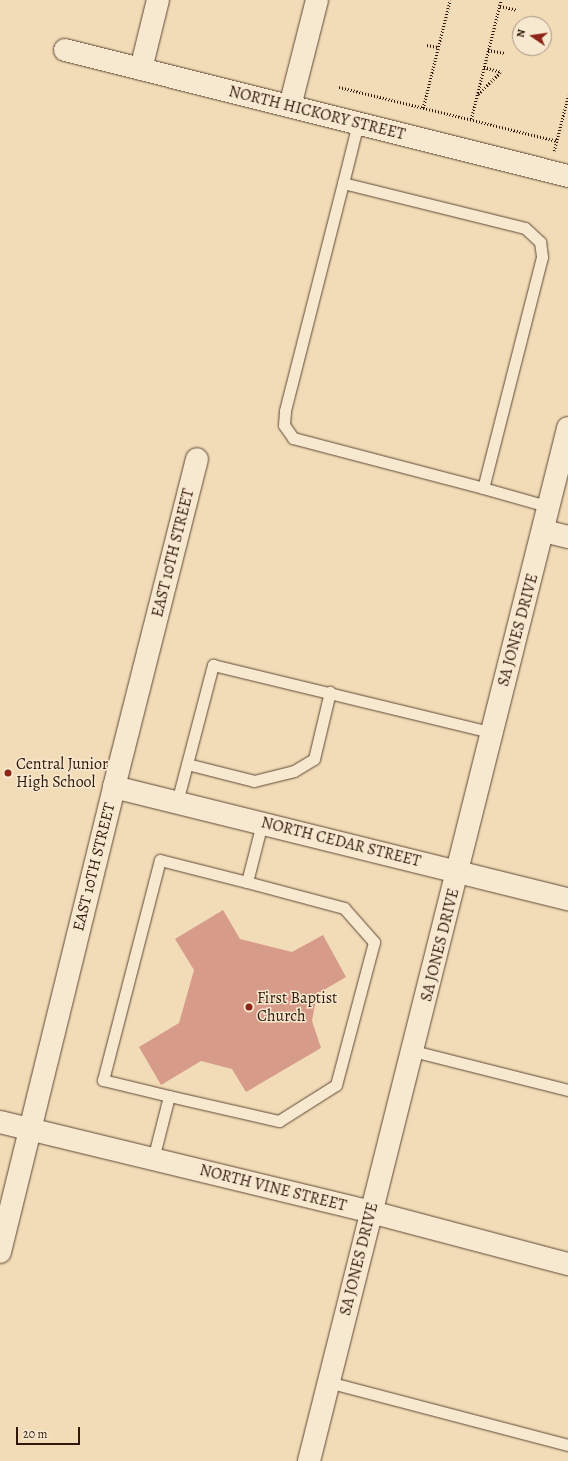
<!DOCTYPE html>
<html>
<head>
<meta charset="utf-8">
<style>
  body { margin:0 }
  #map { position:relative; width:568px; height:1461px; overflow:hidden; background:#f2dcb7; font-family:Alegreya,serif }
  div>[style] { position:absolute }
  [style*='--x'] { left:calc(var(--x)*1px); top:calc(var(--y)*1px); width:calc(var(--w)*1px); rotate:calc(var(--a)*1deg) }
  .building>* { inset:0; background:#d79b8a }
  .path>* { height:2.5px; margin-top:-1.25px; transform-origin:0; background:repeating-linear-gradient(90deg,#30180b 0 1px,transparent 0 3px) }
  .roads { filter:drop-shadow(0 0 1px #604936) drop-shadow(0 0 1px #604936) }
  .lane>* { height:11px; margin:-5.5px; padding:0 5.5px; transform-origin:5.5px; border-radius:5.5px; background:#f7e8d0 }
  .street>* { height:22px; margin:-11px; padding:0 11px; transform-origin:11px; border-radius:11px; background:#f7e8d0 }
  .dots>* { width:11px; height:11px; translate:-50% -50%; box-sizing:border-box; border:2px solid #f7e8d0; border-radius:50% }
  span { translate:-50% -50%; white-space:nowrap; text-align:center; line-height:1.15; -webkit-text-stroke:3px #f7e8d0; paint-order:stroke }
  .street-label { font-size:16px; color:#30180b }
  .poi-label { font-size:16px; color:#30180b }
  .left { translate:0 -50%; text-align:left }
  .north { position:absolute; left:512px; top:16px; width:40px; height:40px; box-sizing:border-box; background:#f7e8d0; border:1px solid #a79581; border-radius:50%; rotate:283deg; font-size:11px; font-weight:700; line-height:16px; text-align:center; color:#30180b }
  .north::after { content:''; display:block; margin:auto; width:14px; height:18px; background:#8f2418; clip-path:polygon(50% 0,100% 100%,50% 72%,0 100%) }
  .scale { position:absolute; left:16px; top:1427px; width:64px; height:18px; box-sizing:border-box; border:2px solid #30180b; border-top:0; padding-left:5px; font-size:12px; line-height:14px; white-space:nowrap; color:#30180b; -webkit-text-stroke:3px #f7e8d0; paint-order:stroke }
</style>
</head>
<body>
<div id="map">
  <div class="building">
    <i style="clip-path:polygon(223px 910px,240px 939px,292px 952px,323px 935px,346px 977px,317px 994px,312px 1021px,321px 1048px,246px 1092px,232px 1069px,201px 1061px,161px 1085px,139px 1047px,179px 1023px,194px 970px,175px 939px)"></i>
  </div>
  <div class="path">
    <i style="--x:500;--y:6;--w:17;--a:13"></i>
    <i style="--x:427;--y:45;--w:11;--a:10"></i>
    <i style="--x:488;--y:50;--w:17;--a:10"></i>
    <i style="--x:484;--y:67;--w:18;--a:16"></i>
    <i style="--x:339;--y:87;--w:225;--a:13.9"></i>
    <i style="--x:478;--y:94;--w:32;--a:-44"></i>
    <i style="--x:423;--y:108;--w:111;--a:-76"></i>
    <i style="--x:471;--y:119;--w:123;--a:-75.9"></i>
    <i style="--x:554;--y:151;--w:57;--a:-75.7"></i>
  </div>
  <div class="roads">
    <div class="lane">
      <i style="--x:358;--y:123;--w:62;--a:104"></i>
      <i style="--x:343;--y:183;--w:187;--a:13.9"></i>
      <i style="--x:525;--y:228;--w:21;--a:43"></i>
      <i style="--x:540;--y:242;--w:15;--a:82"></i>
      <i style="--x:542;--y:257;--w:238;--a:104.3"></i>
      <i style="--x:483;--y:488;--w:70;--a:15.8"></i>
      <i style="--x:343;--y:183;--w:235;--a:104.3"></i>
      <i style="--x:285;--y:411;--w:14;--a:94"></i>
      <i style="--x:284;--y:425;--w:16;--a:55"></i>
      <i style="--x:293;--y:438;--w:196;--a:14.7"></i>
      <i style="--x:187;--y:764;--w:69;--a:14.2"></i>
      <i style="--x:254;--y:781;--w:41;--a:-14"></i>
      <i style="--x:294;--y:771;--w:23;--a:-31"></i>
      <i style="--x:314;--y:759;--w:69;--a:-76.6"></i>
      <i style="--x:177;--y:802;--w:142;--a:-75.3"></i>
      <i style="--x:213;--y:665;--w:286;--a:13.6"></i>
      <i style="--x:413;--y:1051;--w:160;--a:14.1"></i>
      <i style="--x:169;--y:1096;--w:113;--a:12.8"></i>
      <i style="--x:279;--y:1121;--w:67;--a:-32.3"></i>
      <i style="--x:336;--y:1085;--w:148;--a:-75.1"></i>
      <i style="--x:374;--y:942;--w:45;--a:-131.4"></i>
      <i style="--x:344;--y:908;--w:100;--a:-165"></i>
      <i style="--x:153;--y:1159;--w:65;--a:-75.7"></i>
      <i style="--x:169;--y:1096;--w:68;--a:-166.4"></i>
      <i style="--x:103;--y:1080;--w:227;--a:-75.5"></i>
      <i style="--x:160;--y:860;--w:90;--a:14.2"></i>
      <i style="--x:247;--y:882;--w:61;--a:-75.7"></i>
      <i style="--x:328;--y:1382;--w:248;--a:14.7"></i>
    </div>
    <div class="street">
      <i style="--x:65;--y:50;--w:519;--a:14.06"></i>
      <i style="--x:141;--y:69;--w:71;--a:-76.2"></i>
      <i style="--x:290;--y:106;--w:109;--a:-75.7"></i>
      <i style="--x:544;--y:531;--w:25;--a:14"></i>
      <i style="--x:114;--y:787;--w:468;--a:13.9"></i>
      <i style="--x:0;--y:1122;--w:382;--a:13.6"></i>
      <i style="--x:371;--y:1212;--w:204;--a:14.8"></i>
      <i style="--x:0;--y:1252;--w:479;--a:-76.2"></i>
      <i style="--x:114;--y:787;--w:338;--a:-75.8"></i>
      <i style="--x:309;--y:1461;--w:1065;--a:-75.92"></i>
    </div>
  </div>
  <div class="dots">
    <i style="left:8px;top:773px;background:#8f2418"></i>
    <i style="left:249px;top:1007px;background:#8f2418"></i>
  </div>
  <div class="street-label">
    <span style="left:317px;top:113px;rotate:14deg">NORTH HICKORY STREET</span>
    <span style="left:173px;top:553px;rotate:-76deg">EAST 10TH STREET</span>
    <span style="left:518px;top:630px;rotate:-75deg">SA JONES DRIVE</span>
    <span style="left:341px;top:842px;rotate:14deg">NORTH CEDAR STREET</span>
    <span style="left:94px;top:867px;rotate:-76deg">EAST 10TH STREET</span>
    <span style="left:440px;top:945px;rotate:-76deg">SA JONES DRIVE</span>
    <span style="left:273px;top:1188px;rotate:14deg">NORTH VINE STREET</span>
    <span style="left:359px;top:1259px;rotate:-76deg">SA JONES DRIVE</span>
  </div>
  <div class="poi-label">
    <span class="left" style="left:16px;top:773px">Central Junior<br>High School</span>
    <span class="left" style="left:257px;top:1007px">First Baptist<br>Church</span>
  </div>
  <div class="north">N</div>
  <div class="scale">20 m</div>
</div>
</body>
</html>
